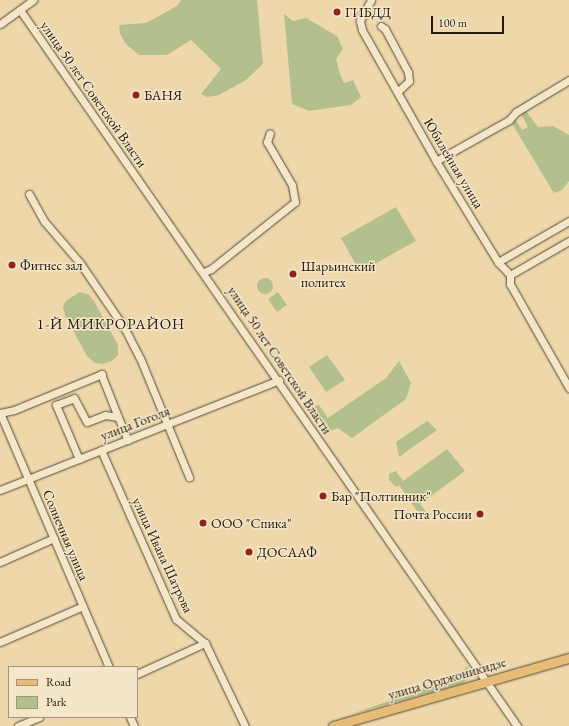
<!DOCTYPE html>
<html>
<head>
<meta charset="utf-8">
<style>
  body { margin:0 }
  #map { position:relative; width:569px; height:726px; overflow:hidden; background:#eed8ab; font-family:"EB Garamond",serif }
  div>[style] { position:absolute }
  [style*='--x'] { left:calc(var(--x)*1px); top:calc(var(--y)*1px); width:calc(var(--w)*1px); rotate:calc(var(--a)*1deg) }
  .green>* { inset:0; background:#b3c08d }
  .round { border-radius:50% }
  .roads { filter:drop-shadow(0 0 1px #574834) drop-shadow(0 0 1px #574834) }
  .minor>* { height:7px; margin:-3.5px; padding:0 3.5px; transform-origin:3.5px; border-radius:3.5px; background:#f4e6c8 }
  .major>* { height:9px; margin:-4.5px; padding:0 4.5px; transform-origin:4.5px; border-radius:4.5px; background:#e7bc76 }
  .dots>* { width:11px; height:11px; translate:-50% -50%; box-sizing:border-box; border:2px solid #f4e6c8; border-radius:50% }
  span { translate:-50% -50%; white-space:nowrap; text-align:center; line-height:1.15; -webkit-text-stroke:3px #f4e6c8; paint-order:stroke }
  .poi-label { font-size:14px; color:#25180c }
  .left { translate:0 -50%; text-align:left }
  .right { translate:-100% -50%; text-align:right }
  .street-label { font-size:14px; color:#25180c }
  .neighbourhood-label { font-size:15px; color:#25180c; letter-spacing:1px }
  .legend { position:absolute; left:8px; top:666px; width:130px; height:52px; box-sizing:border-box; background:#f4e6c8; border:1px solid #a1947d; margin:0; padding:5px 7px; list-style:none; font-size:12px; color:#25180c }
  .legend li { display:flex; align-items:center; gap:8px; height:20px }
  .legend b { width:20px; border:1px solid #a1947d }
  .scale { position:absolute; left:431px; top:16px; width:73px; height:18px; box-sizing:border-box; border:2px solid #25180c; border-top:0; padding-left:5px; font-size:12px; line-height:14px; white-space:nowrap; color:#25180c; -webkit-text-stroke:3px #f4e6c8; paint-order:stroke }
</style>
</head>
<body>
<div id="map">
  <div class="green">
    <i style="clip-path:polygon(181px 0,257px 0,263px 64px,246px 80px,219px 95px,207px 97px,201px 94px,221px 69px,191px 40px,167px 55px,139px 55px,126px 44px,120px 34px,119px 25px,146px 23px,177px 6px)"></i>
    <i style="clip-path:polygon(284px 14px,293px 21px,306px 18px,337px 36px,343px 49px,336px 59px,340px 74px,344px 83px,353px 80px,361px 97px,351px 105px,309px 111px,292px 104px)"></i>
    <i style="clip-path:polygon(526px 111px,538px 127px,553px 126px,569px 135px,569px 181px,562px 190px,554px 193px,511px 122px,516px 120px,522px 130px,528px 127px,521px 114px)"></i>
    <i style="clip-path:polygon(396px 207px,416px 241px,360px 272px,341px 238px)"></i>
    <i class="round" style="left:257px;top:278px;width:16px;height:16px"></i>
    <i style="clip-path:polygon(80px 292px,89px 295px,94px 301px,118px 345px,118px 355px,112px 361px,103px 364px,95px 363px,87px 356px,65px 316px,63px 306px,67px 300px)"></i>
    <i style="clip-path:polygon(278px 292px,287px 305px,277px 312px,268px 299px)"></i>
    <i style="clip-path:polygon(327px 355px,345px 380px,326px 392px,309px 367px)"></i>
    <i style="clip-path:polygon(399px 361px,411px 383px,406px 399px,352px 438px,338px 428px,327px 432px,310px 408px,319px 405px,328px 418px,386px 378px)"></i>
    <i style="clip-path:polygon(427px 421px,437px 430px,399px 457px,396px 442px)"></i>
    <i style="clip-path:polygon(447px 449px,465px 471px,420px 504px,427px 513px,417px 511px,399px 485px,396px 487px,389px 480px,389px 474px,396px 471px,403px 481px)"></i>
    <i style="clip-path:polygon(467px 666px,470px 677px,462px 684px,352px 714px,458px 677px)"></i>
  </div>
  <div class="roads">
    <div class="minor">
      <i style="--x:371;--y:0;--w:24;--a:118"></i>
      <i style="--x:360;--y:21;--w:9;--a:77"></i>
      <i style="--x:362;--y:30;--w:150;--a:60.5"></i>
      <i style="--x:436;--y:161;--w:119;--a:58.5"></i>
      <i style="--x:498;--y:262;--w:18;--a:47"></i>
      <i style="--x:20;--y:10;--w:872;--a:55.23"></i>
      <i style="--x:0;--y:24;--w:41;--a:-36"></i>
      <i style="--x:381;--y:26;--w:5;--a:37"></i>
      <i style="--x:385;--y:29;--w:49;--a:61.9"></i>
      <i style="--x:408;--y:72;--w:9;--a:84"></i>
      <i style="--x:409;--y:81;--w:16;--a:137"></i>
      <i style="--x:436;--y:161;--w:84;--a:-29.3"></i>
      <i style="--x:509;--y:120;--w:11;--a:-49"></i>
      <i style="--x:516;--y:112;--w:62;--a:-31.1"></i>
      <i style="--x:29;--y:194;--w:31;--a:61"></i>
      <i style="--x:44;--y:221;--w:55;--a:49.4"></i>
      <i style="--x:80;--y:263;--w:80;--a:55.7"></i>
      <i style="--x:125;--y:329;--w:33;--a:63"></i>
      <i style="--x:140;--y:358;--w:129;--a:67.6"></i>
      <i style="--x:498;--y:262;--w:82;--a:-30"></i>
      <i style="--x:204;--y:272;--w:8;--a:-23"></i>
      <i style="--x:211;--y:269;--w:107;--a:-38.6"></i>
      <i style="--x:295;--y:202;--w:17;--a:-100"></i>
      <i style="--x:292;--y:185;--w:50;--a:-120.2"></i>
      <i style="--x:267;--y:142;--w:9;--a:-72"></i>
      <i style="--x:510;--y:275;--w:9;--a:90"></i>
      <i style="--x:510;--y:284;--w:120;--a:60.4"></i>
      <i style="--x:510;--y:275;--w:68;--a:-30"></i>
      <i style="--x:101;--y:374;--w:46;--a:68.4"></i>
      <i style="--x:0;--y:413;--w:276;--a:66.8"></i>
      <i style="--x:0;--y:413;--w:14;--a:-12"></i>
      <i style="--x:14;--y:410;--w:95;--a:-22.2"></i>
      <i style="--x:101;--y:450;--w:185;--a:66.1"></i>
      <i style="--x:176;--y:619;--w:38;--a:40"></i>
      <i style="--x:205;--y:643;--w:92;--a:64.3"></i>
      <i style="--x:79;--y:459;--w:59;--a:-113.1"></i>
      <i style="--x:56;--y:405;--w:19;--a:-21"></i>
      <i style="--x:74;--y:398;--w:27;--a:62"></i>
      <i style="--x:87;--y:422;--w:19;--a:-21"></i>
      <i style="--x:105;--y:415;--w:13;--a:9"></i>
      <i style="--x:118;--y:417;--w:25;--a:67"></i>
      <i style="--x:0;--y:490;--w:300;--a:-21.5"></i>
      <i style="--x:0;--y:562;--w:59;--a:-24"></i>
      <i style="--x:0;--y:642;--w:90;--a:-23.4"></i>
      <i style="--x:137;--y:674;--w:75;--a:-24.5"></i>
      <i style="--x:130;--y:717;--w:10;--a:66"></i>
      <i style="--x:18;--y:726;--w:23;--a:-23"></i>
    </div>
    <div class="major">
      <i style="--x:333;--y:726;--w:246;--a:-16.1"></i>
    </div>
  </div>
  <div class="dots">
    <i style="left:337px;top:12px;background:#8f2418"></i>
    <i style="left:136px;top:95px;background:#8f2418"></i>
    <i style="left:12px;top:265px;background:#8f2418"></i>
    <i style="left:293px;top:274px;background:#8f2418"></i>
    <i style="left:323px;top:496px;background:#8f2418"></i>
    <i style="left:480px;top:514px;background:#8f2418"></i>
    <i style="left:203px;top:523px;background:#8f2418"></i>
    <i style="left:249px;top:552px;background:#8f2418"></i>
  </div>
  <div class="poi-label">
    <span class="left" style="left:345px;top:12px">ГИБДД</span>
    <span class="left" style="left:144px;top:95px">БАНЯ</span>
    <span class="left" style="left:20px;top:265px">Фитнес зал</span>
    <span class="left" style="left:301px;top:274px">Шарьинский<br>политех</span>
    <span class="left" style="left:331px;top:496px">Бар "Полтинник"</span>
    <span class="right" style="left:472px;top:514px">Почта России</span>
    <span class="left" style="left:211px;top:523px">ООО "Спика"</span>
    <span class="left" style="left:257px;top:552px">ДОСААФ</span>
  </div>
  <div class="street-label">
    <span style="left:94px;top:94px;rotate:55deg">улица 50 лет Советской Власти</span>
    <span style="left:454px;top:163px;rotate:59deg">Юбилейная улица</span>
    <span style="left:280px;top:360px;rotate:56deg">улица 50 лет Советской Власти</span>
    <span style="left:135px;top:423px;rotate:-21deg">улица Гоголя</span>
    <span style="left:66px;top:535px;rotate:67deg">Солнечная улица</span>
    <span style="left:163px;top:555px;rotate:65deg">улица Ивана Шатрова</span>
    <span style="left:447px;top:678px;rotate:-16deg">улица Орджоникидзе</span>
  </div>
  <div class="neighbourhood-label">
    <span style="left:111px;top:324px">1-Й МИКРОРАЙОН</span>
  </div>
  <ul class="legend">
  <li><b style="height:5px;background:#e7bc76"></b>Road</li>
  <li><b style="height:11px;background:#b3c08d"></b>Park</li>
  </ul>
  <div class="scale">100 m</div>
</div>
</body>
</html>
